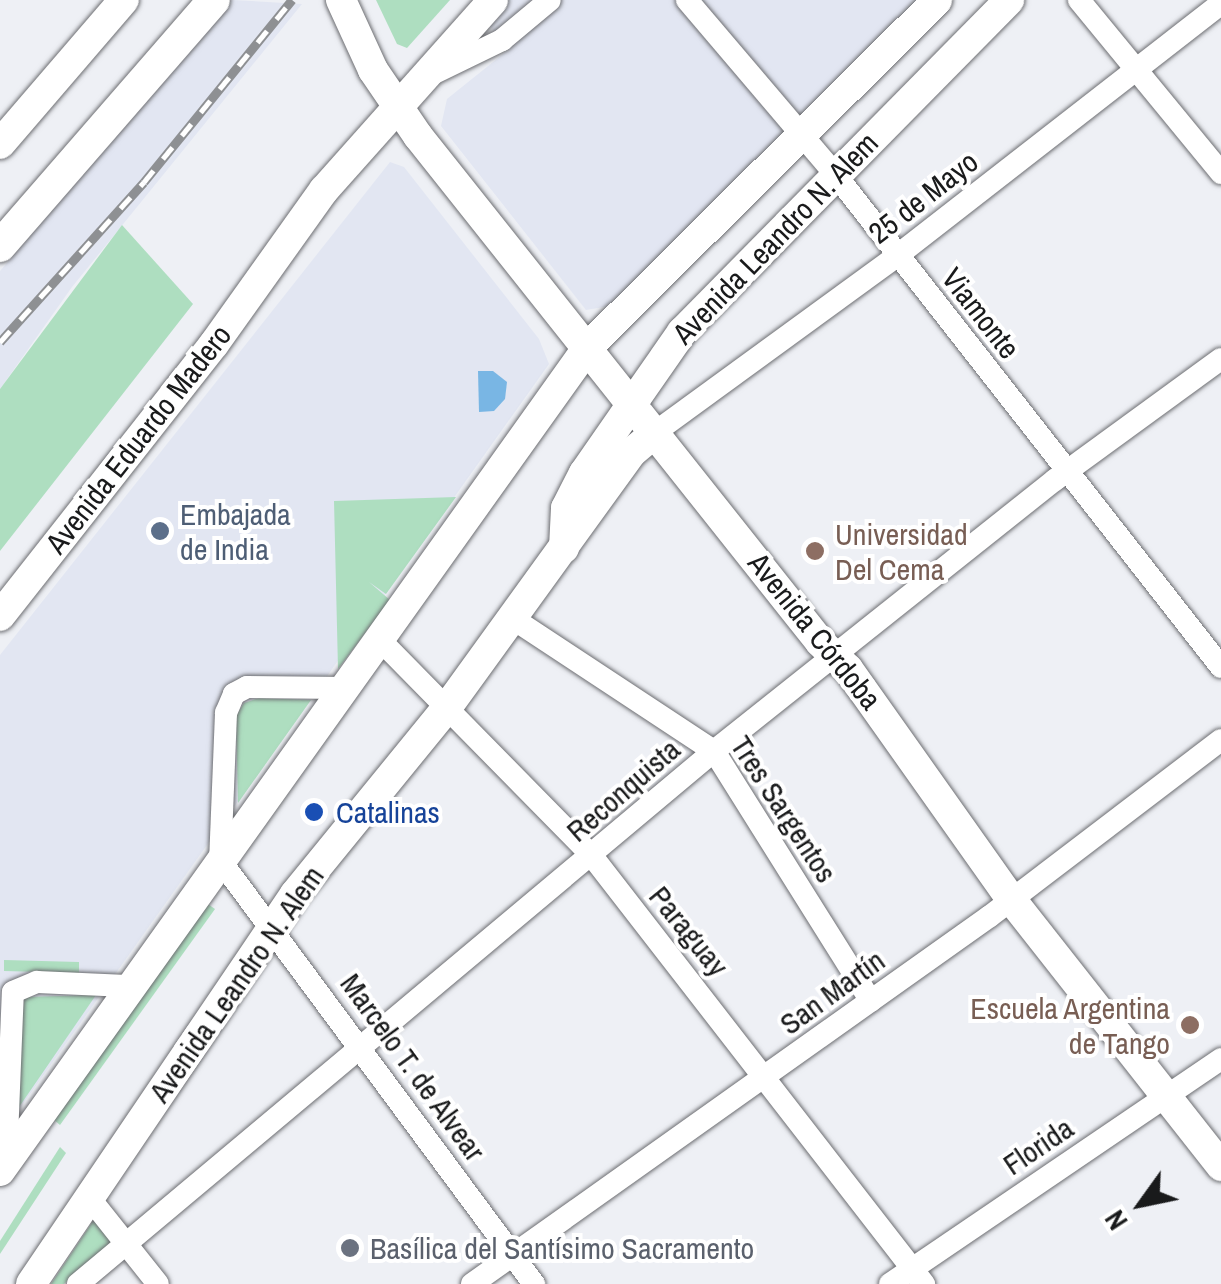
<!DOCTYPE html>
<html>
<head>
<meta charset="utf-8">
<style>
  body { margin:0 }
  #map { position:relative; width:1221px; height:1284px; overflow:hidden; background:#eef0f5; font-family:"Archivo Narrow",sans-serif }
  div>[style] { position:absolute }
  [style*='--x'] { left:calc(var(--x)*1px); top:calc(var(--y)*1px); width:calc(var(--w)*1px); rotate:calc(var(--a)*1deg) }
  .built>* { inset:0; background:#e2e6f2 }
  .green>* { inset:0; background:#aedec0 }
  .water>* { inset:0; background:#79b6e4 }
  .roads { filter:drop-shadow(0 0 2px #6c6d71) drop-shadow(0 0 2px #6c6d71) }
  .minor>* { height:22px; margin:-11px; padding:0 11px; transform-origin:11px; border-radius:11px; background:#fff }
  .major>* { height:30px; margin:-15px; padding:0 15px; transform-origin:15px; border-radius:15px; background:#fff }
  .highway>* { height:32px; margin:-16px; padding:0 16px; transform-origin:16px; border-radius:16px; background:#fff }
  .rail>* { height:9px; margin-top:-4.5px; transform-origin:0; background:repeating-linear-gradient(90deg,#fff 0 15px,#8e9093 0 30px); box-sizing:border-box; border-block:2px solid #8e9093 }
  .dots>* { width:28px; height:28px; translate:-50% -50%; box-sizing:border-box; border:5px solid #fff; border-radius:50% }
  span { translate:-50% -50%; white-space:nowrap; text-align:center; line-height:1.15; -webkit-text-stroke:8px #fff; paint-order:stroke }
  .street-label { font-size:30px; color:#191a1b }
  .service-label { font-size:30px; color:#4e5e75 }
  .left { translate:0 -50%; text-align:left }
  .education-label { font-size:30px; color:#785e54 }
  .right { translate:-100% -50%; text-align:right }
  .transit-label { font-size:30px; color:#164399 }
  .worship-label { font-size:30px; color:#5b616d }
  .north { position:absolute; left:1091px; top:1154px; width:100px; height:100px; -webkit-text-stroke:8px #fff; paint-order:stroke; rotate:237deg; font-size:28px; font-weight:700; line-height:40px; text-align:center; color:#191a1b }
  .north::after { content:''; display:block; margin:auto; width:35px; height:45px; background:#191a1b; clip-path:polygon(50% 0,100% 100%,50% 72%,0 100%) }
</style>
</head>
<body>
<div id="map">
  <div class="built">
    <i style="clip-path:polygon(232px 0,302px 4px,72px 287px,0 389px,0 271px)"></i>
    <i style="clip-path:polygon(499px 0,921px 0,610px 306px,586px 310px,441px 126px,447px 99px,508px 50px,484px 18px)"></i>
    <i style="clip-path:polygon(390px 162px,404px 167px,539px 339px,549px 364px,0 1136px,0 655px)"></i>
  </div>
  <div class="green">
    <i style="clip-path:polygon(376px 0,450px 0,407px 48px,397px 44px)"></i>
    <i style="clip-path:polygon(122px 225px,193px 304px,0 551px,0 389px)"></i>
    <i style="clip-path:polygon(456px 497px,386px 594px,369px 582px,390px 600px,338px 669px,334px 501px)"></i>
    <i style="clip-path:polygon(259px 698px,311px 700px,238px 803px,236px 716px,244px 703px)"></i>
    <i style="clip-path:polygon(205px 902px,215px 909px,60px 1125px,53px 1119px)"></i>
    <i style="clip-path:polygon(4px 960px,79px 962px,79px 973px,4px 971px)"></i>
    <i style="clip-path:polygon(96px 995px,17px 1110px,24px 997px)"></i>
    <i style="clip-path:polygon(60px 1147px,66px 1153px,0 1254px,0 1241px)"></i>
    <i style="clip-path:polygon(95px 1218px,112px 1241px,64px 1284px,51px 1284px)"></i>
  </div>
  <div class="water">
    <i style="clip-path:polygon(478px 371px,493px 371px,507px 382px,505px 399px,494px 411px,479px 412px)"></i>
  </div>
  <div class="roads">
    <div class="minor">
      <i style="--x:687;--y:0;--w:228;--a:49.6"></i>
      <i style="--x:835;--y:174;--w:626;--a:51.94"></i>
      <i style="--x:1079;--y:0;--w:224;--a:50.6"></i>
      <i style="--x:434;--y:73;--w:76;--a:-25.9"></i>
      <i style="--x:502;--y:40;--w:62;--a:-39.8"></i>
      <i style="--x:657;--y:431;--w:298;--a:-36.1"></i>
      <i style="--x:898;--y:255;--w:409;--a:-37.9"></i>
      <i style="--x:512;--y:618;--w:242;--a:33.4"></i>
      <i style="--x:714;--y:751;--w:295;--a:57.9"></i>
      <i style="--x:380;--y:640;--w:303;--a:45.5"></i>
      <i style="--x:592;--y:856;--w:542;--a:52.2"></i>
      <i style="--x:345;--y:688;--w:98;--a:-179.4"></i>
      <i style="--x:247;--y:687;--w:15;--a:152"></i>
      <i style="--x:234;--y:694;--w:21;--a:113"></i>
      <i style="--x:226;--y:713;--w:147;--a:92.3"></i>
      <i style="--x:220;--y:860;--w:528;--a:53.48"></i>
      <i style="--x:6;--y:1163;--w:171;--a:-87.7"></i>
      <i style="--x:13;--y:992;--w:26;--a:-23"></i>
      <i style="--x:37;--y:982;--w:90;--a:2.5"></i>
      <i style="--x:88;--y:1196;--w:112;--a:51.5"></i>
      <i style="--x:78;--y:1284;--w:830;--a:-39.96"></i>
      <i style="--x:714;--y:751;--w:436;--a:-38.5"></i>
      <i style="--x:1055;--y:480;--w:205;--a:-36.1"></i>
      <i style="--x:472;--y:1284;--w:635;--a:-35.39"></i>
      <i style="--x:990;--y:916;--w:290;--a:-37.3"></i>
      <i style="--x:890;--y:1284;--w:400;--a:-34.2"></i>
    </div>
    <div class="major">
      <i style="--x:341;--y:0;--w:77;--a:65.4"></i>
      <i style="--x:373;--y:70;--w:80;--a:55.7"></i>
      <i style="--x:418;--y:136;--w:646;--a:51.53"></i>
      <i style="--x:820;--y:642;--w:39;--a:44"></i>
      <i style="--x:848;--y:669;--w:282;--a:54.7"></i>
      <i style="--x:1011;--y:899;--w:340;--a:51.8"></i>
      <i style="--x:0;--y:144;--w:190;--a:-49.3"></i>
      <i style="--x:564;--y:548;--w:40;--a:-87.1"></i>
      <i style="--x:566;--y:508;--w:39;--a:-63"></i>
      <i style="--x:584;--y:473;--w:172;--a:-55.2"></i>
      <i style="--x:682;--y:332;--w:466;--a:-45.4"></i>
      <i style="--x:0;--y:616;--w:346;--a:-51.8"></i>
      <i style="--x:214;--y:344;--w:189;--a:-54.5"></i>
      <i style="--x:324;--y:190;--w:254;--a:-48.3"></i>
      <i style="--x:0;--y:1171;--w:1012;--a:-54.49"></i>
      <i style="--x:588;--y:347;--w:492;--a:-44.8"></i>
      <i style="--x:31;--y:1284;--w:471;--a:-55.9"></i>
      <i style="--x:295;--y:894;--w:239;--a:-50.8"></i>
      <i style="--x:446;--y:709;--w:316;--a:-54.1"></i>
      <i style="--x:631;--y:453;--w:34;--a:-40"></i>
    </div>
    <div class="highway">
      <i style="--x:0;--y:246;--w:326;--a:-49"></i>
    </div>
  </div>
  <div class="rail">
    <i style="--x:0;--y:342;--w:215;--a:-48"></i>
    <i style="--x:144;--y:182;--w:235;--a:-50.9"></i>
  </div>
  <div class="dots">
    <i style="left:160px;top:531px;background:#5c6f8a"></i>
    <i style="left:815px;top:551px;background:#8d6e63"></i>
    <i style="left:314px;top:812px;background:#1a4fb4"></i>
    <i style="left:1190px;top:1025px;background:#8d6e63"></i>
    <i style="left:350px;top:1248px;background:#6b7280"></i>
  </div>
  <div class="street-label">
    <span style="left:923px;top:197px;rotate:-38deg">25 de Mayo</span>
    <span style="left:775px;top:238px;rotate:-46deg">Avenida Leandro N. Alem</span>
    <span style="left:981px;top:313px;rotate:52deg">Viamonte</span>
    <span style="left:138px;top:439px;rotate:-52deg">Avenida Eduardo Madero</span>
    <span style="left:815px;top:631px;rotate:51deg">Avenida Córdoba</span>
    <span style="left:623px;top:790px;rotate:-41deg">Reconquista</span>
    <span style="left:784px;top:809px;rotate:57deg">Tres Sargentos</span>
    <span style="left:689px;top:931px;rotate:51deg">Paraguay</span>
    <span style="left:236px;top:984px;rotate:-55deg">Avenida Leandro N. Alem</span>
    <span style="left:832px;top:992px;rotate:-36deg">San Martín</span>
    <span style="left:413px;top:1067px;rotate:54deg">Marcelo T. de Alvear</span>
    <span style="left:1038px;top:1146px;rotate:-34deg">Florida</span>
  </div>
  <div class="service-label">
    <span class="left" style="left:180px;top:531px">Embajada<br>de India</span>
  </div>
  <div class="education-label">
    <span class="left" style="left:835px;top:551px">Universidad<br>Del Cema</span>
    <span class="right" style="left:1170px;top:1025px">Escuela Argentina<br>de Tango</span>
  </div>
  <div class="transit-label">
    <span class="left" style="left:336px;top:812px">Catalinas</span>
  </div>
  <div class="worship-label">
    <span class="left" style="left:370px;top:1248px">Basílica del Santísimo Sacramento</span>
  </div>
  <div class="north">N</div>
</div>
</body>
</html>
